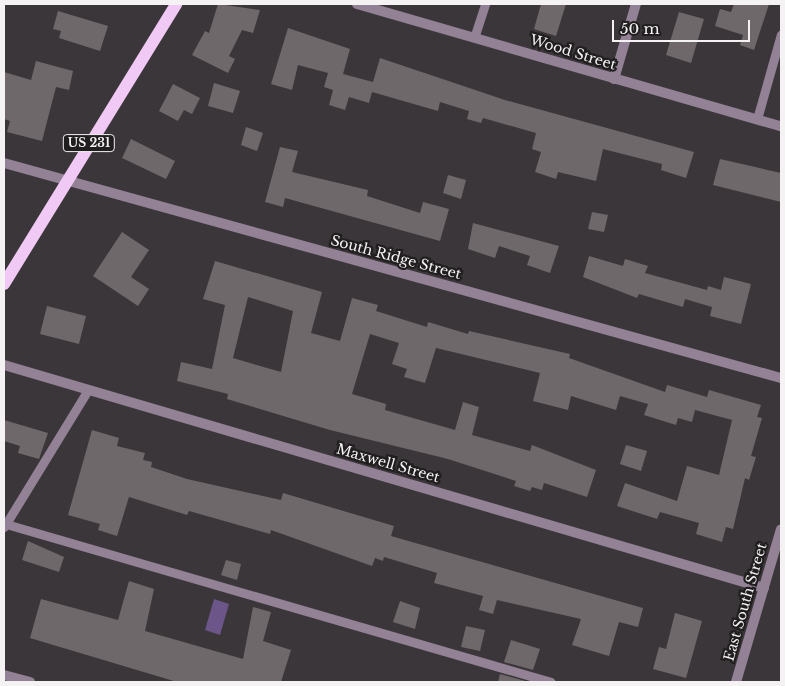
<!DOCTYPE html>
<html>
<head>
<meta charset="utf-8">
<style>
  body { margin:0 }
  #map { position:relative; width:785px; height:686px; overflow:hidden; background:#3b3639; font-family:"Libre Baskerville",serif }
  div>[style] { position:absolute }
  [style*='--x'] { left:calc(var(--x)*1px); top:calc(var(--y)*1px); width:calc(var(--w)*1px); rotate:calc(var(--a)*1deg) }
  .water>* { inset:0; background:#6c5588 }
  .building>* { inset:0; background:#6f686a }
  .lane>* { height:9px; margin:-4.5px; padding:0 4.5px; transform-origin:4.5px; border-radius:4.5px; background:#938196 }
  .street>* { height:10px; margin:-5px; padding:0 5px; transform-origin:5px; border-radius:5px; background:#938196 }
  .primary>* { height:12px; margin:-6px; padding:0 6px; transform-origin:6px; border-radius:6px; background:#f0c9f4 }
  span { translate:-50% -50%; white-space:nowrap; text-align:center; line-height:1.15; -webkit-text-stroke:4.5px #201e1f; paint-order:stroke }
  .shield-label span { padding:1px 4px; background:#201e1f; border:1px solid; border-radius:4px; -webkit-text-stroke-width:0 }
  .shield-label { font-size:12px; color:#f5f2f4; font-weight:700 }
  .street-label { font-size:14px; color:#f5f2f4 }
  .frame { position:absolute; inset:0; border:5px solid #f5f2f4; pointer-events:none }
  .scale { position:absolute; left:612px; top:20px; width:138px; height:22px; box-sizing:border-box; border:2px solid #f5f2f4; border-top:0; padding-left:6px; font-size:15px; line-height:18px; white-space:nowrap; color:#f5f2f4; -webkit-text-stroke:4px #201e1f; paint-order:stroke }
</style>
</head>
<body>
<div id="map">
  <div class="water">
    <i style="clip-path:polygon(214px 599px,229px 604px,220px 635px,205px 630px)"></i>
  </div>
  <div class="building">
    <i style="clip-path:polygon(218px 4px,260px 10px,253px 33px,242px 30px,229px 56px,235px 59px,228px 73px,192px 55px,205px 31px,209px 33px)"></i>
    <i style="clip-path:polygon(541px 4px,566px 4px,556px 36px,534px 29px)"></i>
    <i style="clip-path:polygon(734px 4px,769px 4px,754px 50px,740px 45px,743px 35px,715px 26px,720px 9px,731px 12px)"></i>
    <i style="clip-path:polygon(58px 11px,108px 26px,100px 51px,59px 38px,61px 31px,53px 29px)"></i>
    <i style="clip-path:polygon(679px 12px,704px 19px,691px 63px,666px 55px)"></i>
    <i style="clip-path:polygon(288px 28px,350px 49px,343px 74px,373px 82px,380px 58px,505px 100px,694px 152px,686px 178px,661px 170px,662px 164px,603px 149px,596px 181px,558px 172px,556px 179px,535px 172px,541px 152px,532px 149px,536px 133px,483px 118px,481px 123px,467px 119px,469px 111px,440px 102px,438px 111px,372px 92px,369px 103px,349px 97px,345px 110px,329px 105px,333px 90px,324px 87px,328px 73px,298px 65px,292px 90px,271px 84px)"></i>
    <i style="clip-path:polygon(36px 61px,73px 71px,69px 90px,56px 87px,42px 141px,7px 132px,10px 121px,4px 119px,4px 72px,31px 80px)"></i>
    <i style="clip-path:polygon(214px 83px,240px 91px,233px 113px,208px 106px)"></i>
    <i style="clip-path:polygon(173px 84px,200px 98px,192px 114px,184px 110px,178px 121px,159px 111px)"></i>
    <i style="clip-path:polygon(246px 127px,263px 133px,257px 151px,241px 145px)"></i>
    <i style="clip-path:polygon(131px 139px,175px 161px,166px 179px,122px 158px)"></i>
    <i style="clip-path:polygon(280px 147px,298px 151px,292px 172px,368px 190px,367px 196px,420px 213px,423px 202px,449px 209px,440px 241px,285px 198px,283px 207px,265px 202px)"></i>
    <i style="clip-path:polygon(720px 159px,781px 173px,781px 202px,713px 185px)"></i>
    <i style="clip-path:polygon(448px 175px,466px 180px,461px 199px,443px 193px)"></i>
    <i style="clip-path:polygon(592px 212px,608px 215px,604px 232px,588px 229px)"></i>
    <i style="clip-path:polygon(473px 223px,559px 246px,550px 273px,527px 265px,530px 256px,499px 246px,495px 258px,468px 249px)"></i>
    <i style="clip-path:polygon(122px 232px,149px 250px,131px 277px,149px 289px,138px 306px,93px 276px)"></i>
    <i style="clip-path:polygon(589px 256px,623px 266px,625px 259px,648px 266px,645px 273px,707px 290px,708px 286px,721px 290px,724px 277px,751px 284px,741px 324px,710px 316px,712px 307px,685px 299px,683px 307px,639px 294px,637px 298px,583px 277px)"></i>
    <i style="clip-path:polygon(evenodd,215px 261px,322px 292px,311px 333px,340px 341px,352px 298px,378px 305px,376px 311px,427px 327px,428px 322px,468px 334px,469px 331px,570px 354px,569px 358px,665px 392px,667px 385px,707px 397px,709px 390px,761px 405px,757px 417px,762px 418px,751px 456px,756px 457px,749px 480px,745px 478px,733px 529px,726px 527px,722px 542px,696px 534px,699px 523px,660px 512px,657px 519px,617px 506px,625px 483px,677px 501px,687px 466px,719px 475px,732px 420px,695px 410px,692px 422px,678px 418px,676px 425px,644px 415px,648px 404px,620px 396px,616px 410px,571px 396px,568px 410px,533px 401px,540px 373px,436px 348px,425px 383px,404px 377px,407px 369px,392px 364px,399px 343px,370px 334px,352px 394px,386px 404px,385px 410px,455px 430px,463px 402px,479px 407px,472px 435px,530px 451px,532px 445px,596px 470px,587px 497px,544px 483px,542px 490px,532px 487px,530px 491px,514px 486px,516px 481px,448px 459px,330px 430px,227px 399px,228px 394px,177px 381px,181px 362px,212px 369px,225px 305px,203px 299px,215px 261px,248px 297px,293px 311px,281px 372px,233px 358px,248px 297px)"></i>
    <i style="clip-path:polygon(47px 306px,86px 316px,79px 344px,40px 334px)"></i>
    <i style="clip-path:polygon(4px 420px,48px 433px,39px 459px,18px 453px,20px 446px,4px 441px)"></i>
    <i style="clip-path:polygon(92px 430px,119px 438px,117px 446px,145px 453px,143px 460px,152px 462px,151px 467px,187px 479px,281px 500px,283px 493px,394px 526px,391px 536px,643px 608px,638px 627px,619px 622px,609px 656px,572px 645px,581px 619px,497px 600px,493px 614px,479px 610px,483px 596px,434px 583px,437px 573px,384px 557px,383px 561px,375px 558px,372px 566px,271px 530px,270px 534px,189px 511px,187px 515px,129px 497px,117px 536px,98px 530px,100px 524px,68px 515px)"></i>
    <i style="clip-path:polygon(626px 445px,647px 451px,641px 471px,620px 464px)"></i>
    <i style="clip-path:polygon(28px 541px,64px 557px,59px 572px,22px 560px)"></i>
    <i style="clip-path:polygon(226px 560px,241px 564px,237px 580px,221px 575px)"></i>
    <i style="clip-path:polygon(129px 581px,154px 589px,145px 631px,243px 659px,253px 607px,271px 612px,263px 641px,291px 650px,281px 682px,177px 682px,30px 638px,41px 599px,118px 620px)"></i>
    <i style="clip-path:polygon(400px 601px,420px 608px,415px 629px,393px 622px)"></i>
    <i style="clip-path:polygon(675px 613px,702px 621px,686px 678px,653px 669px,659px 647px,666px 649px)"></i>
    <i style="clip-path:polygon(466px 626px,485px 630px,480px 651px,461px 647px)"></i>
    <i style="clip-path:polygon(511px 640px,540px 649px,533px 670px,504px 662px)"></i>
    <i style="clip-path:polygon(500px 674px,529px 682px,498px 682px)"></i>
  </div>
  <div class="lane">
    <i style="--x:475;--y:35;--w:33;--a:-72"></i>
    <i style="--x:757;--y:119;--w:88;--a:-74.2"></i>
    <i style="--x:6;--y:524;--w:567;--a:16.17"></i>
    <i style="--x:4;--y:527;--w:161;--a:-58.5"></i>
  </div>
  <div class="street">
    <i style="--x:357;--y:4;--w:441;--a:16.1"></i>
    <i style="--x:614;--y:79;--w:78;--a:-73.7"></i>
    <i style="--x:4;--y:163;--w:806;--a:15.47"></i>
    <i style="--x:4;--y:365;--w:792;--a:16.35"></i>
    <i style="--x:4;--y:675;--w:27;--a:15"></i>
    <i style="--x:736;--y:682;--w:159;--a:-73.6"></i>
  </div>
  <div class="primary">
    <i style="--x:4;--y:284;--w:329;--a:-58.4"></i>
  </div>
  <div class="shield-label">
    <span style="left:89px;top:143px">US 231</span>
  </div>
  <div class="street-label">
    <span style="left:573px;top:52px;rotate:17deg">Wood Street</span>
    <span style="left:396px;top:257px;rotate:15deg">South Ridge Street</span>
    <span style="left:388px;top:463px;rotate:16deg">Maxwell Street</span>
    <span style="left:745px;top:602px;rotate:-74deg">East South Street</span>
  </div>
  <div class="frame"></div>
  <div class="scale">50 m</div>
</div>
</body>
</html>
